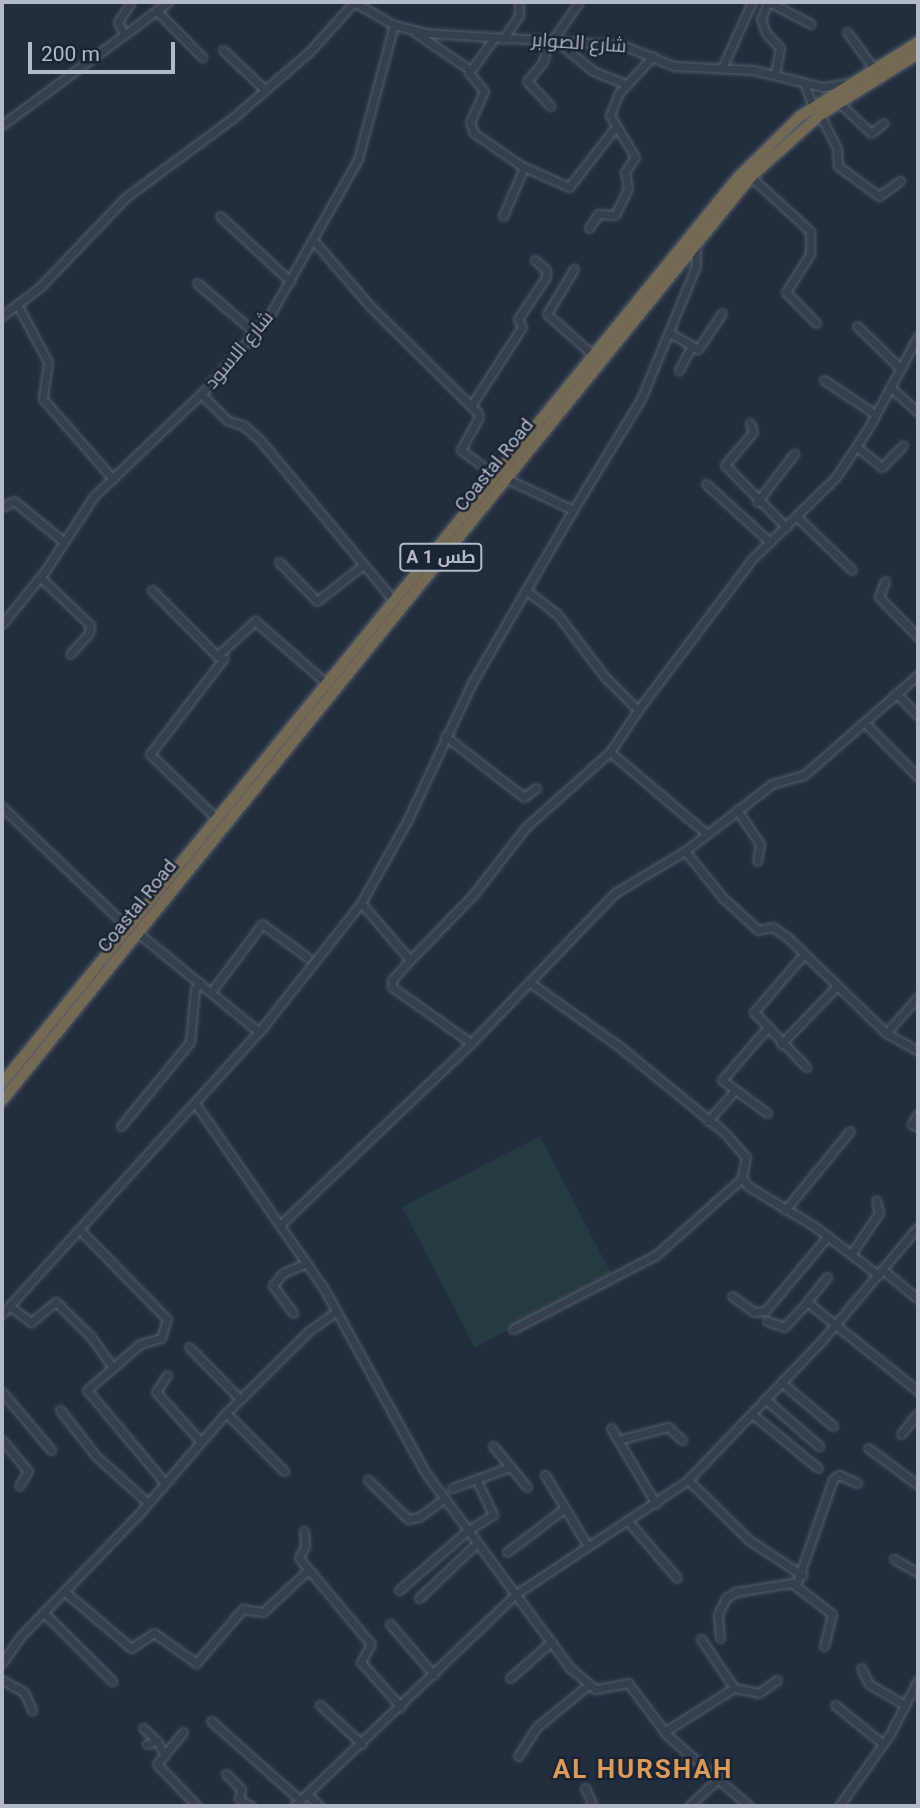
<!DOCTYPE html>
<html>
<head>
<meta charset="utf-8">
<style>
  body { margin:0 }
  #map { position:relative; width:920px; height:1808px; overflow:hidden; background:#222d3e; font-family:Roboto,Cairo,sans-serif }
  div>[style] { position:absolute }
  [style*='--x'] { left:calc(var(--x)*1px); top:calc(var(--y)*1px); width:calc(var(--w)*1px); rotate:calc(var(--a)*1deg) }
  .green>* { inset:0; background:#243b3f }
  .roads { filter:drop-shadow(0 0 2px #545d6c) drop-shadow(0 0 2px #545d6c) }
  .minor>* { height:7px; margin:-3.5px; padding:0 3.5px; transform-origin:3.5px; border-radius:3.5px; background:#363f4e }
  .highway>* { height:10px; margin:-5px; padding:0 5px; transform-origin:5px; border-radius:5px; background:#746953 }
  span { translate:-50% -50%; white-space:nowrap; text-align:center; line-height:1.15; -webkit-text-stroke:5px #1b2433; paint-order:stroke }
  .shield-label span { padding:2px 5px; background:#1b2433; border:2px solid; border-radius:5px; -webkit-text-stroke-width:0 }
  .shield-label { font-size:18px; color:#b2bac9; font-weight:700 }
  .street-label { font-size:19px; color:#b2bac9 }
  .district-label { font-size:26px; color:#da9a5c; font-weight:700; letter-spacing:2px }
  .frame { position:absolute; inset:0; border:4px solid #b2bac9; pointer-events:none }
  .scale { position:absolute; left:28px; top:42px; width:147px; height:32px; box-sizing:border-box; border:4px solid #b2bac9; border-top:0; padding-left:9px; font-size:21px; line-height:24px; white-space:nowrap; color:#b2bac9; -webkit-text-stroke:5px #1b2433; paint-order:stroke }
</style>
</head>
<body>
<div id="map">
  <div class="green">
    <i style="clip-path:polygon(540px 1136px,611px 1273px,475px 1348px,402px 1207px)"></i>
  </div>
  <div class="roads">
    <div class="minor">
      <i style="--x:768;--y:2;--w:18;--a:112"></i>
      <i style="--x:761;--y:19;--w:15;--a:70"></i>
      <i style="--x:766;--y:33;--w:21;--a:47"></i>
      <i style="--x:780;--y:48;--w:26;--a:101"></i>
      <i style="--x:769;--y:2;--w:47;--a:27.6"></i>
      <i style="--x:156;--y:10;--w:66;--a:45.6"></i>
      <i style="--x:847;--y:32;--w:46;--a:53.9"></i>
      <i style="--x:416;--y:33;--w:65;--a:34.4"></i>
      <i style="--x:124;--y:34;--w:13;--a:-117"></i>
      <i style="--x:118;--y:22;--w:24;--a:-57"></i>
      <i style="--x:494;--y:38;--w:43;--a:125.5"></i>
      <i style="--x:469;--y:73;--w:23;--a:50"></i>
      <i style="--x:484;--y:91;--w:34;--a:114"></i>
      <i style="--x:470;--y:122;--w:12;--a:70"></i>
      <i style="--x:474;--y:133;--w:56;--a:34.8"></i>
      <i style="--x:520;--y:165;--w:54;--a:24.2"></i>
      <i style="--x:569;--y:187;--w:75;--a:-52.1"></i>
      <i style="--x:503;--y:39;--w:29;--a:-56"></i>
      <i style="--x:519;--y:15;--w:13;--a:-90"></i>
      <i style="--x:549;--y:41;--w:22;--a:106"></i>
      <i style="--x:543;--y:62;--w:25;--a:130"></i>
      <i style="--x:527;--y:81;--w:34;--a:47"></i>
      <i style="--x:552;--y:41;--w:47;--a:-55.3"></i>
      <i style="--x:558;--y:42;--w:45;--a:39.6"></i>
      <i style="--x:593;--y:71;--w:35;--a:22"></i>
      <i style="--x:223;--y:50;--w:55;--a:43.5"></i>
      <i style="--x:722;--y:68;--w:72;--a:-65.6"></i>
      <i style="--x:805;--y:85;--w:23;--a:70"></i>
      <i style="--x:838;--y:102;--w:45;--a:43.2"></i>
      <i style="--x:871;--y:133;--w:16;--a:-38"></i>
      <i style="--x:820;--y:115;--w:37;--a:63"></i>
      <i style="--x:837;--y:148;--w:18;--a:87"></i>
      <i style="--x:838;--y:166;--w:51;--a:36.2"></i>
      <i style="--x:879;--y:196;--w:26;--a:-36"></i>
      <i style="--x:2;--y:125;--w:207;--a:-36.5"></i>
      <i style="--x:751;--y:177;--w:80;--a:42.5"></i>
      <i style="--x:810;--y:231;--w:23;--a:90"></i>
      <i style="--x:810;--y:254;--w:45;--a:122.3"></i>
      <i style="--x:786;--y:292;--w:43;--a:45.9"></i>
      <i style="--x:220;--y:216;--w:96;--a:42.9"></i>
      <i style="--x:503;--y:216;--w:53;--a:-66.8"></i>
      <i style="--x:589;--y:228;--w:17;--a:-57"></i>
      <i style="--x:598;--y:214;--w:17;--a:3"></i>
      <i style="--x:615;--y:215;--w:30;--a:-64"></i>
      <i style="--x:628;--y:188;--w:16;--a:-101"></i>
      <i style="--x:625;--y:172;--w:18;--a:-56"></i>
      <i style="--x:635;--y:157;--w:49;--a:-120.8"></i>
      <i style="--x:610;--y:115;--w:24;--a:-68"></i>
      <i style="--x:619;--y:93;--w:50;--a:-47.4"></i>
      <i style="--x:314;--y:241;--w:86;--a:49.3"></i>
      <i style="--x:370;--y:306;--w:151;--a:44.7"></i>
      <i style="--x:477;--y:412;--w:5;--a:68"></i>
      <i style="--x:479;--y:417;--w:38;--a:119"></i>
      <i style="--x:461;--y:450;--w:44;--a:36.6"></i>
      <i style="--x:574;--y:269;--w:52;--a:121"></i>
      <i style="--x:547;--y:314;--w:60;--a:41.6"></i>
      <i style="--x:197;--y:283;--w:75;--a:40.7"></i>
      <i style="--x:17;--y:304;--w:66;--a:61.9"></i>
      <i style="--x:48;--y:362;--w:37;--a:98"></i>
      <i style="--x:43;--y:399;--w:106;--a:48.8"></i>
      <i style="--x:2;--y:316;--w:48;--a:-37.3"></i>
      <i style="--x:40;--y:287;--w:124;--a:-46.3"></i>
      <i style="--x:126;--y:197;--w:134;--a:-36.5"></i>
      <i style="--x:234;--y:117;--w:102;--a:-41"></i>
      <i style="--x:311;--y:50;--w:64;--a:-48.1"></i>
      <i style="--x:354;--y:2;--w:46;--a:29.9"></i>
      <i style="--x:394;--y:25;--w:32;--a:14"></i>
      <i style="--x:425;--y:33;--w:197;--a:3.5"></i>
      <i style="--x:622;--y:45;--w:56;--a:22"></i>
      <i style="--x:674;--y:66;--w:79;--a:2.9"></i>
      <i style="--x:753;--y:70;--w:72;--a:13.7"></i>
      <i style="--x:823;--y:87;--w:24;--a:-9"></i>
      <i style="--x:857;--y:326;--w:60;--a:44.3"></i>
      <i style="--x:670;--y:333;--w:32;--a:30"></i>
      <i style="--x:698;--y:349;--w:43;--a:-56.3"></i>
      <i style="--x:679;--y:370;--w:27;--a:-62"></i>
      <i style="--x:824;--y:380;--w:61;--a:33.7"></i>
      <i style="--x:890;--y:387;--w:38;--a:42"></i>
      <i style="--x:201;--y:394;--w:37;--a:45"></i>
      <i style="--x:227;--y:420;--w:18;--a:19"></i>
      <i style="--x:244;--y:426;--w:20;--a:41"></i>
      <i style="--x:259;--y:439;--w:209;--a:50.2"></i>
      <i style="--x:471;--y:406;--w:94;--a:-57.2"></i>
      <i style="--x:522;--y:327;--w:9;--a:-117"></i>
      <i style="--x:518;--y:319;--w:50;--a:-56.3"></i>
      <i style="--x:546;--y:277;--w:7;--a:-90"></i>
      <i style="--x:546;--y:270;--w:15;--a:-138"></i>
      <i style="--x:750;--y:423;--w:9;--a:72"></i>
      <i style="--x:753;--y:432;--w:43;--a:130.3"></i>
      <i style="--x:725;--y:465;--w:87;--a:45.5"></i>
      <i style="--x:857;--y:447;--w:32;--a:39"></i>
      <i style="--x:882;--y:467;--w:30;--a:-46"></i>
      <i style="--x:505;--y:478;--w:75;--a:25.2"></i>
      <i style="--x:573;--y:510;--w:93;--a:120.4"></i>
      <i style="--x:526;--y:590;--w:39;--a:38"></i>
      <i style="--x:557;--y:614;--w:79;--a:52.7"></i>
      <i style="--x:605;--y:677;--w:47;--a:45"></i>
      <i style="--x:638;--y:710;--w:189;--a:-52.9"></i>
      <i style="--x:752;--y:559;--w:117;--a:-44.3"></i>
      <i style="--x:836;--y:477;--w:60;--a:-56.6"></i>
      <i style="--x:869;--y:427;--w:103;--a:-61.7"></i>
      <i style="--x:706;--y:484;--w:86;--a:42.2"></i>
      <i style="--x:757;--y:502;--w:61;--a:-52.4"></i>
      <i style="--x:2;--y:507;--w:13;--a:-27"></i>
      <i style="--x:14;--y:501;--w:65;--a:39.4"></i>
      <i style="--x:573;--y:510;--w:130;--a:-58.5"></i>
      <i style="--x:641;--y:399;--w:144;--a:-67.5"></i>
      <i style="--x:696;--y:266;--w:22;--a:-90"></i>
      <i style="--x:797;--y:517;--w:76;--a:43.9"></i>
      <i style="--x:279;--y:562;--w:54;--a:45.7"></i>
      <i style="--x:317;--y:601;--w:58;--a:-38"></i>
      <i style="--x:40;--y:577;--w:69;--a:43.8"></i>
      <i style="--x:90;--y:625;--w:8;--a:97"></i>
      <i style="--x:89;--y:633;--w:28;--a:132"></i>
      <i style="--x:885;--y:581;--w:17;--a:111"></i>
      <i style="--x:879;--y:597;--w:56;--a:45.7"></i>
      <i style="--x:152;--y:590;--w:93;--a:45.4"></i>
      <i style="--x:217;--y:656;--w:52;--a:-42.6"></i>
      <i style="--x:255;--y:621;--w:94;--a:41.1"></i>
      <i style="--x:2;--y:624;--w:68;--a:-50.9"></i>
      <i style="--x:45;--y:571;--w:90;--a:-56.8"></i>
      <i style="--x:94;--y:496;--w:156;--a:-43.7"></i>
      <i style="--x:207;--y:388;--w:99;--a:-49.5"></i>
      <i style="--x:271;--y:313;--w:177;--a:-60.5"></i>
      <i style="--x:358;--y:159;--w:139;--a:-75"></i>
      <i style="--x:896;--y:693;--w:32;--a:46"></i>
      <i style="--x:864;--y:722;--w:77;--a:45.5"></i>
      <i style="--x:445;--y:736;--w:100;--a:37.7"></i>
      <i style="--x:524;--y:797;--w:15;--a:-37"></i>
      <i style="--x:610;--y:752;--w:127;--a:40.2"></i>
      <i style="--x:2;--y:807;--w:175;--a:43.8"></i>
      <i style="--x:737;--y:810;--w:41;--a:55.9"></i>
      <i style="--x:760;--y:844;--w:17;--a:100"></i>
      <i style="--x:216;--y:818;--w:92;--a:-135.9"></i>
      <i style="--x:150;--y:754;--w:121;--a:-52.4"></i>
      <i style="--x:685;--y:851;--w:60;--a:51"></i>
      <i style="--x:723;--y:898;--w:47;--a:42.4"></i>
      <i style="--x:758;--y:930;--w:15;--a:-11"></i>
      <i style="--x:773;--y:927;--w:17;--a:36"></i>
      <i style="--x:787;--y:937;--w:138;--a:44.1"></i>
      <i style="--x:886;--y:1033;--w:37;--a:29"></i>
      <i style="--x:361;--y:903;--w:75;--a:49.3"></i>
      <i style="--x:410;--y:960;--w:91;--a:-45.9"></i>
      <i style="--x:473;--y:895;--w:86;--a:-52.1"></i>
      <i style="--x:526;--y:827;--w:113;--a:-41.8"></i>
      <i style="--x:610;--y:752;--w:50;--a:-56.3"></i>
      <i style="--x:804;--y:954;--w:77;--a:130.8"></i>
      <i style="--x:754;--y:1012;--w:76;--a:46.6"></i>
      <i style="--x:410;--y:960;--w:27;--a:132"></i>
      <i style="--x:392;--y:980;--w:7;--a:90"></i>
      <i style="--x:392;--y:987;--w:97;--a:35.3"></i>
      <i style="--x:529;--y:982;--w:112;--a:35.5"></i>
      <i style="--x:620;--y:1047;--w:134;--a:39.3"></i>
      <i style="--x:724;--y:1132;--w:33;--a:49"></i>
      <i style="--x:746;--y:1157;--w:21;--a:101"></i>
      <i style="--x:742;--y:1178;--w:10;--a:53"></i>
      <i style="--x:748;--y:1186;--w:77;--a:31.2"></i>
      <i style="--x:814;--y:1226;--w:81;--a:37.4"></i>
      <i style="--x:211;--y:992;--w:85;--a:-53.1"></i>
      <i style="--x:262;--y:924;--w:56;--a:36.3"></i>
      <i style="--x:259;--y:1032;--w:164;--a:-51.7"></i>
      <i style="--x:361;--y:903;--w:94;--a:-60.7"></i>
      <i style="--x:407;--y:821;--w:153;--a:-64.8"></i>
      <i style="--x:472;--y:683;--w:108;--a:-59.9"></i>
      <i style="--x:886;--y:1033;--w:48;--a:-48.4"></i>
      <i style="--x:781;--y:1044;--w:79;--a:-46"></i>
      <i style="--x:197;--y:1106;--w:221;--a:55.2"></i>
      <i style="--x:323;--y:1287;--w:211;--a:61.1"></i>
      <i style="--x:425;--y:1472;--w:244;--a:53.5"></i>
      <i style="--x:570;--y:1668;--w:33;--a:40"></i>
      <i style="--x:595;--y:1689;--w:34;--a:-10"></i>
      <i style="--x:628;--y:1683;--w:66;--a:53"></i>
      <i style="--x:668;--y:1736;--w:107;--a:40.8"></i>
      <i style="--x:767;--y:1113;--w:56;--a:-143.7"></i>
      <i style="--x:722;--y:1080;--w:69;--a:-49.1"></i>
      <i style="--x:918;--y:1114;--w:12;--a:121"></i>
      <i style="--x:912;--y:1124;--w:7;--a:27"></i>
      <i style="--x:708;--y:1121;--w:41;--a:-48.9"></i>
      <i style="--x:121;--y:1126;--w:109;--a:-50.6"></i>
      <i style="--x:190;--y:1042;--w:53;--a:-84.6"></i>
      <i style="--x:195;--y:989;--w:8;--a:-50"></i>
      <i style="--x:785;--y:1210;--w:102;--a:-50.6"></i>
      <i style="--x:280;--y:1225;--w:264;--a:-43.6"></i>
      <i style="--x:471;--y:1043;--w:208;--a:-46.2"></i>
      <i style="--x:615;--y:893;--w:82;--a:-31"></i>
      <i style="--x:685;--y:851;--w:110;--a:-37.6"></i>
      <i style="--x:772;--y:784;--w:33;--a:-16"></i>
      <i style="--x:804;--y:775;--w:152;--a:-41.3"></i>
      <i style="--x:80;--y:1230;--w:124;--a:45.7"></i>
      <i style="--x:167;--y:1319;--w:20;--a:108"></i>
      <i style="--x:161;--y:1338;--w:22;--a:164"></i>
      <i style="--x:140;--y:1344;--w:70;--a:139"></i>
      <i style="--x:87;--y:1390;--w:121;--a:50"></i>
      <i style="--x:851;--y:1254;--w:50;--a:-55.7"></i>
      <i style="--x:879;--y:1213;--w:13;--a:-103"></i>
      <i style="--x:883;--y:1270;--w:45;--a:39.6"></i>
      <i style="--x:827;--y:1277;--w:32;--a:129"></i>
      <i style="--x:807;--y:1302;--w:142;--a:38.7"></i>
      <i style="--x:732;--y:1296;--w:27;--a:36"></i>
      <i style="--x:754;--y:1312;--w:11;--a:-5"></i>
      <i style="--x:765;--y:1311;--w:98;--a:-50"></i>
      <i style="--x:9;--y:1306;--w:27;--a:36"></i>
      <i style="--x:31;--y:1322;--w:32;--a:-39"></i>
      <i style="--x:56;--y:1302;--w:51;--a:45"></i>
      <i style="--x:92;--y:1338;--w:33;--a:55"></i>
      <i style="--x:293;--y:1313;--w:34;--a:-126"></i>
      <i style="--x:273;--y:1285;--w:16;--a:-50"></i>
      <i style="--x:283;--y:1273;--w:26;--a:-23"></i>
      <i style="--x:2;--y:1314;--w:382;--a:-47.7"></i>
      <i style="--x:259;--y:1032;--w:156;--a:-140.7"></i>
      <i style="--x:767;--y:1321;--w:18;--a:19"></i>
      <i style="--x:784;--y:1327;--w:34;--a:-47"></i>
      <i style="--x:513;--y:1329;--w:161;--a:-27.4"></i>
      <i style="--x:656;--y:1255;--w:115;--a:-41.8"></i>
      <i style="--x:189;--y:1347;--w:73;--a:45.6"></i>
      <i style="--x:167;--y:1375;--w:20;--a:123"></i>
      <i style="--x:156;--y:1392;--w:67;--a:48"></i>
      <i style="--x:781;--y:1382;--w:68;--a:40.2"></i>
      <i style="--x:2;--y:1392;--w:76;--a:49.8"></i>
      <i style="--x:765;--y:1399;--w:72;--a:41"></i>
      <i style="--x:60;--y:1410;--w:58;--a:52"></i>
      <i style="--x:96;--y:1456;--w:70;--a:42.1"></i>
      <i style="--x:226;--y:1413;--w:82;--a:45"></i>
      <i style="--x:752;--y:1414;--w:85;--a:39.3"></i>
      <i style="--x:611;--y:1428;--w:88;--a:59.4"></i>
      <i style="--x:901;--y:1434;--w:27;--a:-51"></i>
      <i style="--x:2;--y:1440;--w:40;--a:50"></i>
      <i style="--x:28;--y:1471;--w:17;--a:121"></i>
      <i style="--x:618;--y:1440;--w:52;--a:-14.6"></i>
      <i style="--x:668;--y:1427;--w:19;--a:43"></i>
      <i style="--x:493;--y:1446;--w:53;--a:50.3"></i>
      <i style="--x:868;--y:1448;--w:62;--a:36.5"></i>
      <i style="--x:545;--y:1475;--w:82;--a:59"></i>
      <i style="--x:368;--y:1480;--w:56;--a:44.3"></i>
      <i style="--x:408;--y:1519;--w:11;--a:-10"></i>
      <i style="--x:419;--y:1517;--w:31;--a:-36"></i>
      <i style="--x:688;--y:1480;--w:86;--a:44.5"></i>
      <i style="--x:749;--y:1540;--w:64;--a:33.4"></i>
      <i style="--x:452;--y:1488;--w:62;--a:-19.9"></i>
      <i style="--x:628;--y:1521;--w:75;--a:49.3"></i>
      <i style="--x:304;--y:1531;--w:15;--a:86"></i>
      <i style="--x:305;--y:1546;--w:13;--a:117"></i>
      <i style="--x:299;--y:1558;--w:112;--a:50.1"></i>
      <i style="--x:371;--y:1644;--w:21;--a:119"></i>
      <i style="--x:361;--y:1662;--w:60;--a:48.4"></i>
      <i style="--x:507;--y:1552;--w:73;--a:-37.2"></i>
      <i style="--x:894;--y:1559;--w:28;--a:30"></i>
      <i style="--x:793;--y:1584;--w:49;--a:37.6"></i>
      <i style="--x:832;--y:1614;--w:33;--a:104"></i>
      <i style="--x:399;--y:1590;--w:90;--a:-40.9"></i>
      <i style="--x:467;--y:1531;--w:31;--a:-32"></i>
      <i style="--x:493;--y:1515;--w:40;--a:-115"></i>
      <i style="--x:64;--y:1591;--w:88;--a:40.4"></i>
      <i style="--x:131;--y:1648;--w:27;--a:-33"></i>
      <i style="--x:154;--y:1633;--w:52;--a:35.5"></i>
      <i style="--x:196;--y:1663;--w:72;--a:-49"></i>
      <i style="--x:243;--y:1609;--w:20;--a:9"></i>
      <i style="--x:263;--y:1612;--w:62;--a:-43"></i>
      <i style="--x:419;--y:1598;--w:80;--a:-43.5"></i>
      <i style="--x:43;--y:1612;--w:98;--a:45"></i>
      <i style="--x:390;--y:1624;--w:67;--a:49.2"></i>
      <i style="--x:720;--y:1638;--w:24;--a:-95"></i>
      <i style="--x:718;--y:1614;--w:18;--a:-63"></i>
      <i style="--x:726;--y:1598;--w:12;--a:-31"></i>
      <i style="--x:736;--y:1592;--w:62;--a:-9.3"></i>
      <i style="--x:797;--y:1582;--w:109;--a:-70.7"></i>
      <i style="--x:833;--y:1479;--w:7;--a:-34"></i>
      <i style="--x:839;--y:1475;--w:20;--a:24"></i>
      <i style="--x:701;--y:1639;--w:59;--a:56"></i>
      <i style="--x:734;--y:1688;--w:25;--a:11"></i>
      <i style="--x:759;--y:1693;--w:22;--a:-36"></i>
      <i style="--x:2;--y:1663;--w:32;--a:-55"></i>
      <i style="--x:20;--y:1637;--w:168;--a:-46"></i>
      <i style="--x:137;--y:1516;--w:136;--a:-49.2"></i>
      <i style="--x:226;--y:1413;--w:117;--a:-44.7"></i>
      <i style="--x:309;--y:1331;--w:34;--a:-36"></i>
      <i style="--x:861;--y:1668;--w:18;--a:63"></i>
      <i style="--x:869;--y:1684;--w:42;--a:30.3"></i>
      <i style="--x:510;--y:1678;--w:55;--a:-41.3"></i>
      <i style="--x:2;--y:1680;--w:25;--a:29"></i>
      <i style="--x:24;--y:1692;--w:20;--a:66"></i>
      <i style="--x:320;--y:1705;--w:57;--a:42.9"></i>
      <i style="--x:835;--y:1705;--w:62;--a:39.1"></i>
      <i style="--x:211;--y:1721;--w:119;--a:41.6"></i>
      <i style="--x:143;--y:1728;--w:19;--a:43"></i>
      <i style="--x:183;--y:1732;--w:41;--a:129.1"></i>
      <i style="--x:157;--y:1764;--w:58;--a:46.4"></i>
      <i style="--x:664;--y:1732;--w:83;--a:-32.2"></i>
      <i style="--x:147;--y:1744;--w:10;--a:-17"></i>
      <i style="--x:157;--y:1741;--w:13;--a:61"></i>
      <i style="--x:518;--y:1756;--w:35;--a:-57"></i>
      <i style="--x:537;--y:1727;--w:65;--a:-39.4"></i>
      <i style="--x:226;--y:1774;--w:21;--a:45"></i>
      <i style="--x:241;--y:1789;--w:10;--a:101"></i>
      <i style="--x:239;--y:1799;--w:14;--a:30"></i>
      <i style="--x:585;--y:1788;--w:20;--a:66"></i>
      <i style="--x:307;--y:1794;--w:18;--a:43"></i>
      <i style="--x:294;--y:1806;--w:307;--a:-43.7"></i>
      <i style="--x:516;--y:1594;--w:206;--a:-33.5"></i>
      <i style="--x:688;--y:1480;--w:195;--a:-46.2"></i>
      <i style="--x:823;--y:1339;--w:147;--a:-49.7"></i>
      <i style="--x:689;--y:1806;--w:42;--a:-43.1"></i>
      <i style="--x:839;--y:1806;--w:88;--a:-54.7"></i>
      <i style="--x:890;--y:1734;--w:61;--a:-62.6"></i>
    </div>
    <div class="highway">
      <i style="--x:2;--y:1083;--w:1167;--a:-50.91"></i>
      <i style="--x:738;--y:177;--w:87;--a:-44.5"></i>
      <i style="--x:800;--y:116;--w:139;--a:-32.1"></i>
      <i style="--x:2;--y:1101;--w:1189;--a:-50.97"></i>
      <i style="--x:751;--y:177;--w:93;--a:-41.9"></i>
      <i style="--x:820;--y:115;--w:115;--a:-31.9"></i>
    </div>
  </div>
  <div class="shield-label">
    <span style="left:441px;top:557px">A 1 طس</span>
  </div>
  <div class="street-label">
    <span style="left:579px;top:43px;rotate:4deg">شارع الصوابر</span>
    <span style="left:239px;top:350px;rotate:-50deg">شارع الاسود</span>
    <span style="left:494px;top:465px;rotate:-51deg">Coastal Road</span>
    <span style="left:137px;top:906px;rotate:-51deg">Coastal Road</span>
  </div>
  <div class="district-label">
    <span style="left:643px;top:1770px">AL HURSHAH</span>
  </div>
  <div class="frame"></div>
  <div class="scale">200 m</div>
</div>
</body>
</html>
